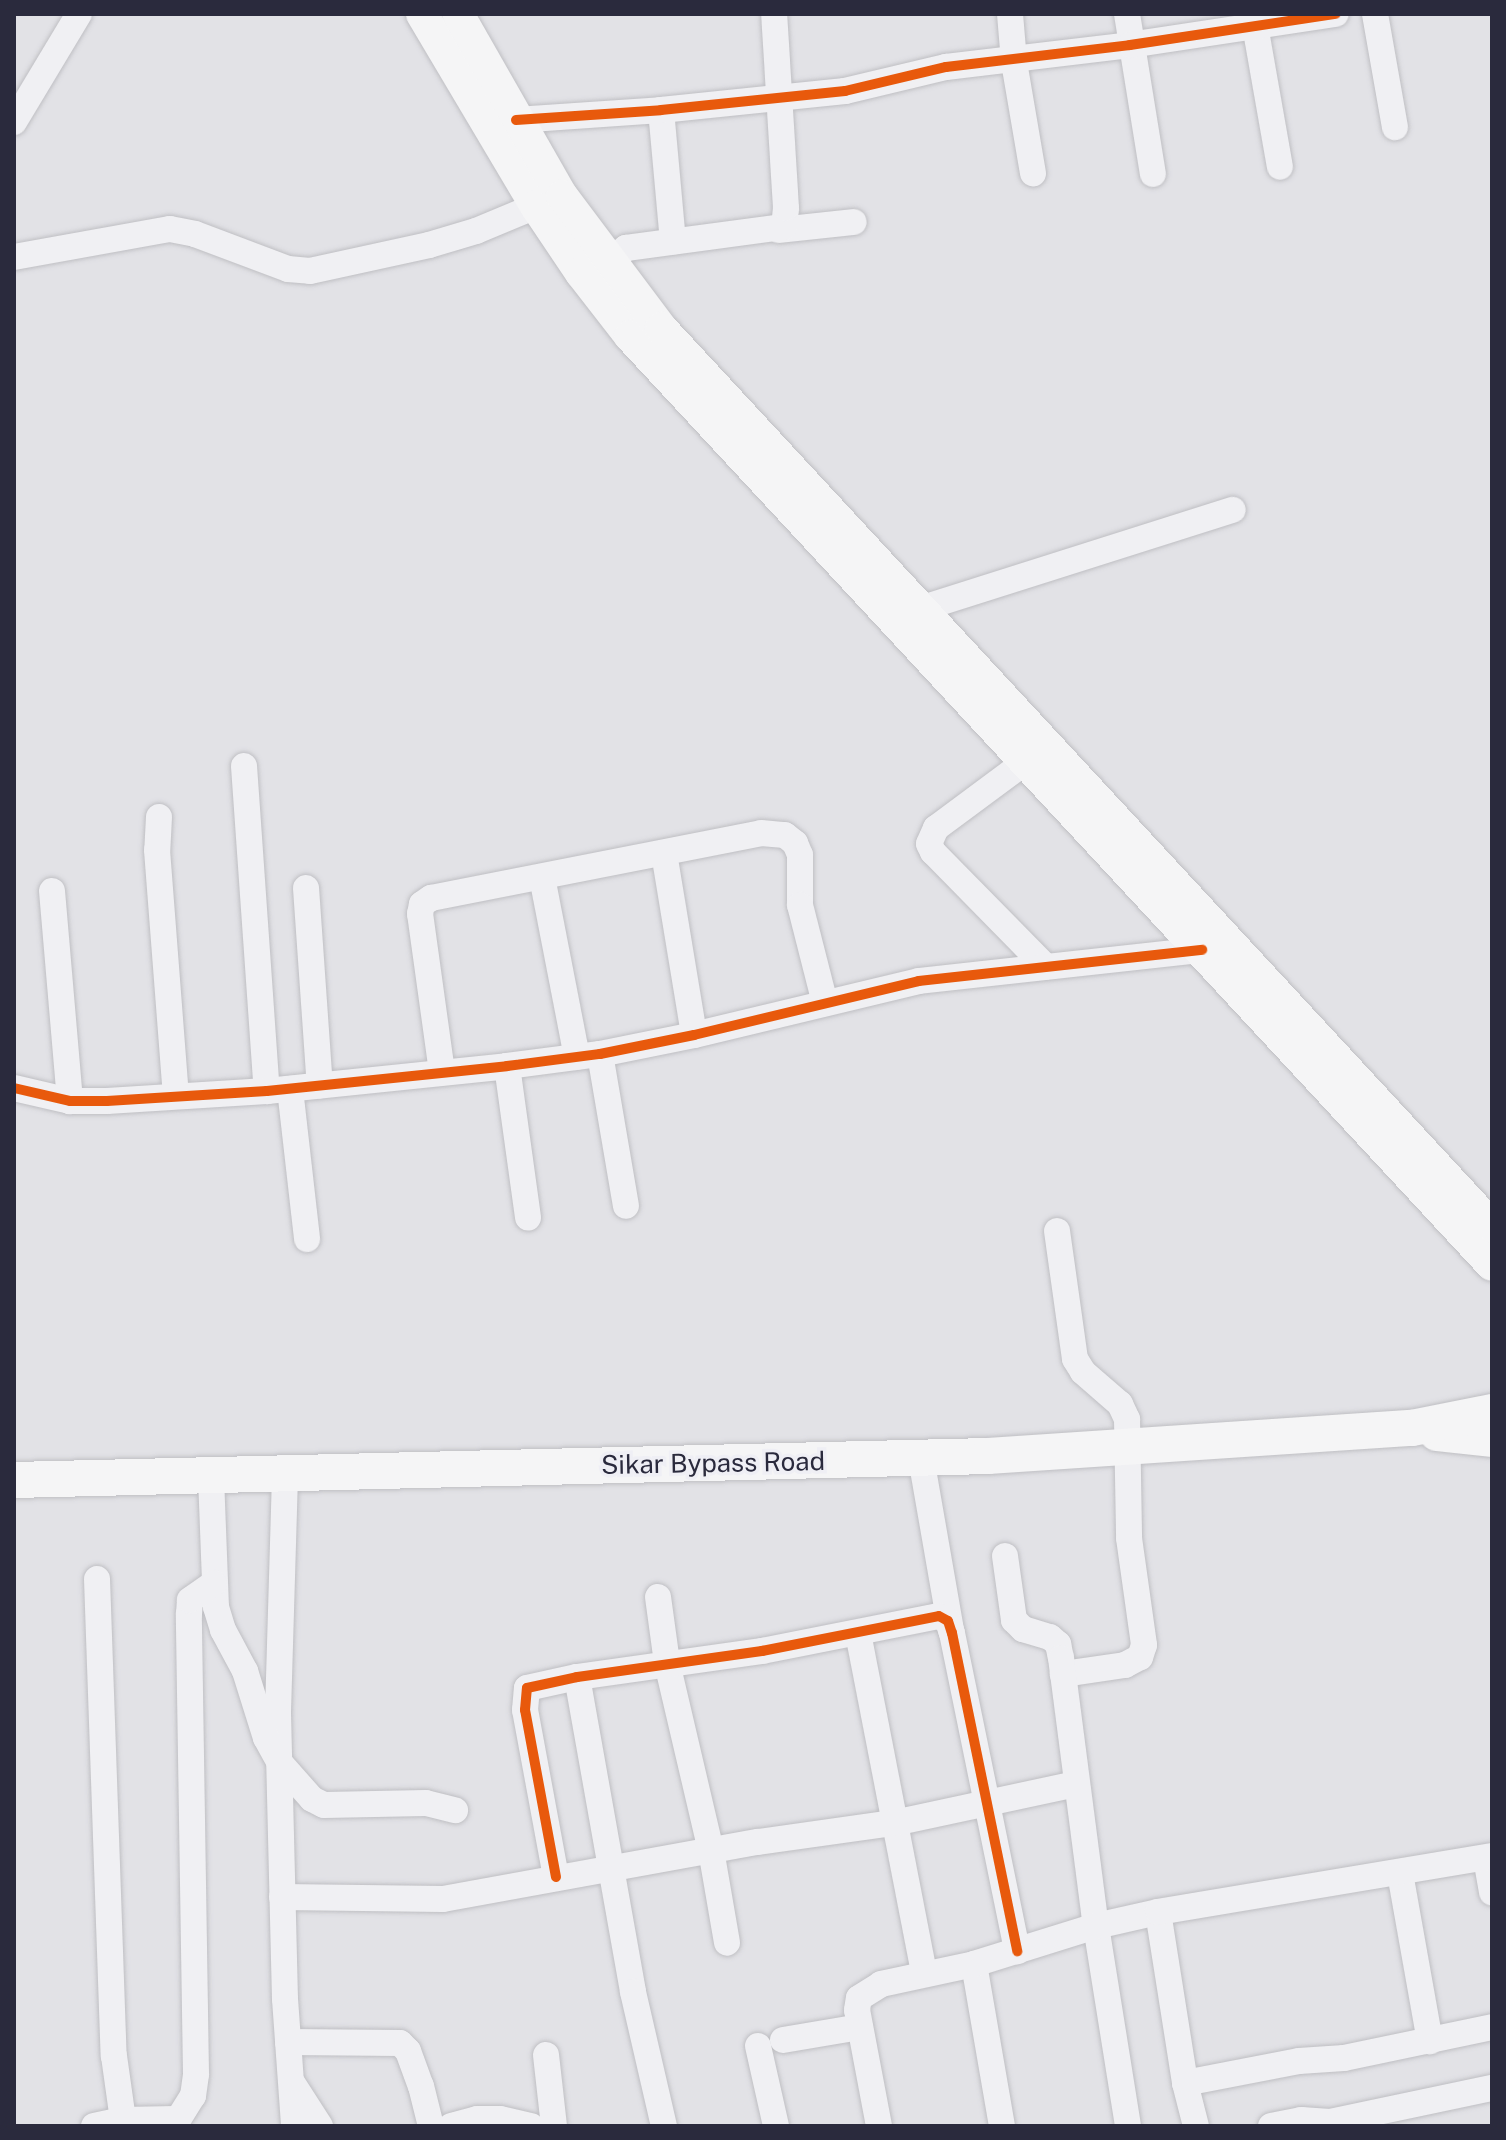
<!DOCTYPE html>
<html>
<head>
<meta charset="utf-8">
<style>
  body { margin:0 }
  #map { position:relative; width:1506px; height:2140px; overflow:hidden; background:#e2e2e6; font-family:"Public Sans",sans-serif }
  div>[style] { position:absolute }
  [style*='--x'] { left:calc(var(--x)*1px); top:calc(var(--y)*1px); width:calc(var(--w)*1px); rotate:calc(var(--a)*1deg) }
  .roads { filter:drop-shadow(0 0 2px #bfbfc3) drop-shadow(0 0 2px #bfbfc3) }
  .minor>* { height:26px; margin:-13px; padding:0 13px; transform-origin:13px; border-radius:13px; background:#f0f0f3 }
  .major>* { height:32px; margin:-16px; padding:0 16px; transform-origin:16px; border-radius:16px; background:#f5f5f6 }
  .highway>* { height:36px; margin:-18px; padding:0 18px; transform-origin:18px; border-radius:18px; background:#f5f5f6 }
  .cycleway>* { height:10px; margin:-5px; padding:0 5px; transform-origin:5px; border-radius:5px; background:#e8590c }
  span { translate:-50% -50%; white-space:nowrap; text-align:center; line-height:1.15; -webkit-text-stroke:7px #efeff5; paint-order:stroke }
  .street-label { font-size:26px; color:#2a2a3d }
  .frame { position:absolute; inset:0; border:16px solid #2a2a3d; pointer-events:none }
</style>
</head>
<body>
<div id="map">
  <div class="roads">
    <div class="minor">
      <i style="--x:1010;--y:14;--w:48;--a:85.2"></i>
      <i style="--x:1014;--y:62;--w:113;--a:80.3"></i>
      <i style="--x:1127;--y:14;--w:162;--a:80.8"></i>
      <i style="--x:1253;--y:14;--w:155;--a:80"></i>
      <i style="--x:1375;--y:14;--w:115;--a:80"></i>
      <i style="--x:661;--y:110;--w:132;--a:84.8"></i>
      <i style="--x:516;--y:120;--w:145;--a:-3.9"></i>
      <i style="--x:661;--y:110;--w:185;--a:-5.9"></i>
      <i style="--x:845;--y:91;--w:104;--a:-13.4"></i>
      <i style="--x:946;--y:67;--w:185;--a:-6.8"></i>
      <i style="--x:1130;--y:45;--w:208;--a:-8.6"></i>
      <i style="--x:14;--y:122;--w:126;--a:-59"></i>
      <i style="--x:779;--y:230;--w:75;--a:-6.1"></i>
      <i style="--x:14;--y:257;--w:158;--a:-10.2"></i>
      <i style="--x:170;--y:229;--w:25;--a:11"></i>
      <i style="--x:195;--y:234;--w:99;--a:20.6"></i>
      <i style="--x:288;--y:269;--w:22;--a:5"></i>
      <i style="--x:310;--y:271;--w:122;--a:-12.3"></i>
      <i style="--x:429;--y:245;--w:49;--a:-16.6"></i>
      <i style="--x:476;--y:231;--w:65;--a:-22.6"></i>
      <i style="--x:595;--y:273;--w:40;--a:-39"></i>
      <i style="--x:626;--y:248;--w:159;--a:-7.6"></i>
      <i style="--x:784;--y:227;--w:19;--a:-84"></i>
      <i style="--x:786;--y:208;--w:194;--a:-93.5"></i>
      <i style="--x:920;--y:609;--w:328;--a:-17.6"></i>
      <i style="--x:1025;--y:762;--w:111;--a:143.4"></i>
      <i style="--x:936;--y:828;--w:17;--a:114"></i>
      <i style="--x:929;--y:844;--w:9;--a:63"></i>
      <i style="--x:933;--y:852;--w:161;--a:45.5"></i>
      <i style="--x:244;--y:766;--w:326;--a:86"></i>
      <i style="--x:159;--y:817;--w:33;--a:93"></i>
      <i style="--x:157;--y:850;--w:246;--a:85.6"></i>
      <i style="--x:664;--y:853;--w:184;--a:80.6"></i>
      <i style="--x:542;--y:877;--w:183;--a:79"></i>
      <i style="--x:306;--y:888;--w:198;--a:86"></i>
      <i style="--x:52;--y:891;--w:211;--a:85.1"></i>
      <i style="--x:600;--y:1054;--w:154;--a:80.3"></i>
      <i style="--x:507;--y:1066;--w:153;--a:82.1"></i>
      <i style="--x:442;--y:1072;--w:160;--a:-97.9"></i>
      <i style="--x:420;--y:914;--w:10;--a:-79"></i>
      <i style="--x:422;--y:904;--w:11;--a:-34"></i>
      <i style="--x:431;--y:898;--w:336;--a:-11.1"></i>
      <i style="--x:761;--y:833;--w:24;--a:5"></i>
      <i style="--x:785;--y:835;--w:13;--a:39"></i>
      <i style="--x:795;--y:843;--w:13;--a:67"></i>
      <i style="--x:800;--y:855;--w:50;--a:90"></i>
      <i style="--x:800;--y:905;--w:101;--a:75.7"></i>
      <i style="--x:14;--y:1088;--w:57;--a:13.1"></i>
      <i style="--x:70;--y:1101;--w:37;--a:0"></i>
      <i style="--x:107;--y:1101;--w:160;--a:-3.6"></i>
      <i style="--x:267;--y:1091;--w:241;--a:-5.9"></i>
      <i style="--x:507;--y:1066;--w:94;--a:-7.4"></i>
      <i style="--x:600;--y:1054;--w:96;--a:-11.4"></i>
      <i style="--x:694;--y:1035;--w:231;--a:-13.5"></i>
      <i style="--x:919;--y:981;--w:285;--a:-6.3"></i>
      <i style="--x:290;--y:1089;--w:151;--a:83.5"></i>
      <i style="--x:1057;--y:1231;--w:129;--a:82"></i>
      <i style="--x:1075;--y:1359;--w:15;--a:58"></i>
      <i style="--x:1083;--y:1372;--w:49;--a:40.9"></i>
      <i style="--x:1120;--y:1404;--w:17;--a:65"></i>
      <i style="--x:1127;--y:1419;--w:119;--a:89"></i>
      <i style="--x:1129;--y:1538;--w:108;--a:82"></i>
      <i style="--x:1144;--y:1645;--w:13;--a:108"></i>
      <i style="--x:1140;--y:1657;--w:17;--a:152"></i>
      <i style="--x:1125;--y:1665;--w:63;--a:171.7"></i>
      <i style="--x:921;--y:1458;--w:175;--a:80.1"></i>
      <i style="--x:285;--y:1476;--w:237;--a:91.7"></i>
      <i style="--x:278;--y:1713;--w:286;--a:88.6"></i>
      <i style="--x:285;--y:1999;--w:127;--a:85.9"></i>
      <i style="--x:211;--y:1477;--w:130;--a:87.8"></i>
      <i style="--x:216;--y:1607;--w:24;--a:73"></i>
      <i style="--x:223;--y:1630;--w:47;--a:61.8"></i>
      <i style="--x:245;--y:1671;--w:70;--a:72.6"></i>
      <i style="--x:266;--y:1738;--w:29;--a:61"></i>
      <i style="--x:280;--y:1763;--w:48;--a:48.4"></i>
      <i style="--x:312;--y:1799;--w:13;--a:27"></i>
      <i style="--x:324;--y:1805;--w:102;--a:-1.1"></i>
      <i style="--x:426;--y:1803;--w:30;--a:14"></i>
      <i style="--x:1005;--y:1556;--w:65;--a:82"></i>
      <i style="--x:1014;--y:1620;--w:13;--a:45"></i>
      <i style="--x:1023;--y:1629;--w:28;--a:17"></i>
      <i style="--x:1050;--y:1637;--w:11;--a:41"></i>
      <i style="--x:1058;--y:1644;--w:14;--a:78"></i>
      <i style="--x:1061;--y:1658;--w:270;--a:82.6"></i>
      <i style="--x:1096;--y:1926;--w:203;--a:80.9"></i>
      <i style="--x:97;--y:1579;--w:477;--a:88"></i>
      <i style="--x:114;--y:2056;--w:65;--a:82"></i>
      <i style="--x:658;--y:1597;--w:67;--a:82.2"></i>
      <i style="--x:667;--y:1663;--w:192;--a:76.8"></i>
      <i style="--x:711;--y:1850;--w:94;--a:80.2"></i>
      <i style="--x:858;--y:1633;--w:347;--a:79"></i>
      <i style="--x:577;--y:1677;--w:320;--a:79.9"></i>
      <i style="--x:633;--y:1992;--w:138;--a:77"></i>
      <i style="--x:1486;--y:1858;--w:35;--a:80"></i>
      <i style="--x:1400;--y:1873;--w:171;--a:79.9"></i>
      <i style="--x:556;--y:1877;--w:170;--a:-100.5"></i>
      <i style="--x:525;--y:1710;--w:22;--a:-85"></i>
      <i style="--x:527;--y:1688;--w:51;--a:-12.4"></i>
      <i style="--x:577;--y:1677;--w:187;--a:-8"></i>
      <i style="--x:762;--y:1651;--w:180;--a:-11.2"></i>
      <i style="--x:939;--y:1616;--w:10;--a:29"></i>
      <i style="--x:948;--y:1621;--w:13;--a:72"></i>
      <i style="--x:952;--y:1633;--w:325;--a:78.4"></i>
      <i style="--x:282;--y:1897;--w:161;--a:0.7"></i>
      <i style="--x:443;--y:1899;--w:320;--a:-10.3"></i>
      <i style="--x:758;--y:1842;--w:137;--a:-8"></i>
      <i style="--x:894;--y:1823;--w:186;--a:-12.1"></i>
      <i style="--x:1158;--y:1912;--w:173;--a:81"></i>
      <i style="--x:1185;--y:2083;--w:44;--a:75.7"></i>
      <i style="--x:974;--y:1964;--w:164;--a:80.2"></i>
      <i style="--x:783;--y:2040;--w:78;--a:-9.6"></i>
      <i style="--x:288;--y:2042;--w:112;--a:0.5"></i>
      <i style="--x:400;--y:2043;--w:11;--a:45"></i>
      <i style="--x:408;--y:2051;--w:37;--a:70"></i>
      <i style="--x:421;--y:2086;--w:41;--a:76"></i>
      <i style="--x:758;--y:2046;--w:82;--a:77.3"></i>
      <i style="--x:546;--y:2055;--w:71;--a:83.6"></i>
      <i style="--x:1185;--y:2083;--w:116;--a:-10.9"></i>
      <i style="--x:1299;--y:2061;--w:45;--a:-3.8"></i>
      <i style="--x:1344;--y:2058;--w:151;--a:-11.8"></i>
      <i style="--x:293;--y:2084;--w:50;--a:57.3"></i>
      <i style="--x:94;--y:2126;--w:30;--a:-12"></i>
      <i style="--x:123;--y:2120;--w:53;--a:-1.1"></i>
      <i style="--x:174;--y:2126;--w:36;--a:-58"></i>
      <i style="--x:193;--y:2096;--w:22;--a:-82"></i>
      <i style="--x:196;--y:2074;--w:460;--a:-90.9"></i>
      <i style="--x:189;--y:1614;--w:14;--a:-86"></i>
      <i style="--x:190;--y:1600;--w:29;--a:-35"></i>
      <i style="--x:451;--y:2126;--w:27;--a:-15"></i>
      <i style="--x:477;--y:2119;--w:23;--a:0"></i>
      <i style="--x:500;--y:2119;--w:32;--a:13"></i>
      <i style="--x:879;--y:2126;--w:118;--a:-100.7"></i>
      <i style="--x:857;--y:2010;--w:12;--a:-81"></i>
      <i style="--x:859;--y:1998;--w:26;--a:-32"></i>
      <i style="--x:881;--y:1984;--w:95;--a:-12.1"></i>
      <i style="--x:974;--y:1964;--w:128;--a:-17.3"></i>
      <i style="--x:1096;--y:1926;--w:64;--a:-12.7"></i>
      <i style="--x:1158;--y:1912;--w:339;--a:-9.5"></i>
      <i style="--x:1271;--y:2126;--w:31;--a:-11"></i>
      <i style="--x:1301;--y:2120;--w:29;--a:4"></i>
      <i style="--x:1330;--y:2122;--w:166;--a:-11.9"></i>
    </div>
    <div class="major">
      <i style="--x:422;--y:14;--w:223;--a:59.3"></i>
      <i style="--x:536;--y:206;--w:81;--a:56.1"></i>
      <i style="--x:581;--y:273;--w:80;--a:52.1"></i>
      <i style="--x:630;--y:336;--w:1267;--a:47.14"></i>
      <i style="--x:458;--y:14;--w:210;--a:60.3"></i>
      <i style="--x:562;--y:196;--w:165;--a:53.1"></i>
      <i style="--x:661;--y:328;--w:1224;--a:47.22"></i>
    </div>
    <div class="highway">
      <i style="--x:1437;--y:1433;--w:55;--a:6.2"></i>
      <i style="--x:14;--y:1480;--w:974;--a:-1.41"></i>
      <i style="--x:988;--y:1456;--w:425;--a:-3.8"></i>
      <i style="--x:1412;--y:1428;--w:82;--a:-11.3"></i>
    </div>
  </div>
  <div class="cycleway">
    <i style="--x:516;--y:120;--w:145;--a:-3.9"></i>
    <i style="--x:661;--y:110;--w:185;--a:-5.9"></i>
    <i style="--x:845;--y:91;--w:104;--a:-13.4"></i>
    <i style="--x:946;--y:67;--w:185;--a:-6.8"></i>
    <i style="--x:1130;--y:45;--w:208;--a:-8.6"></i>
    <i style="--x:14;--y:1088;--w:57;--a:13.1"></i>
    <i style="--x:70;--y:1101;--w:37;--a:0"></i>
    <i style="--x:107;--y:1101;--w:160;--a:-3.6"></i>
    <i style="--x:267;--y:1091;--w:241;--a:-5.9"></i>
    <i style="--x:507;--y:1066;--w:94;--a:-7.4"></i>
    <i style="--x:600;--y:1054;--w:96;--a:-11.4"></i>
    <i style="--x:694;--y:1035;--w:231;--a:-13.5"></i>
    <i style="--x:919;--y:981;--w:285;--a:-6.3"></i>
    <i style="--x:556;--y:1877;--w:170;--a:-100.5"></i>
    <i style="--x:525;--y:1710;--w:22;--a:-85"></i>
    <i style="--x:527;--y:1688;--w:51;--a:-12.4"></i>
    <i style="--x:577;--y:1677;--w:187;--a:-8"></i>
    <i style="--x:762;--y:1651;--w:180;--a:-11.2"></i>
    <i style="--x:939;--y:1616;--w:10;--a:29"></i>
    <i style="--x:948;--y:1621;--w:13;--a:72"></i>
    <i style="--x:952;--y:1633;--w:325;--a:78.4"></i>
  </div>
  <div class="street-label">
    <span style="left:713px;top:1463px;rotate:-1deg">Sikar Bypass Road</span>
  </div>
  <div class="frame"></div>
</div>
</body>
</html>
